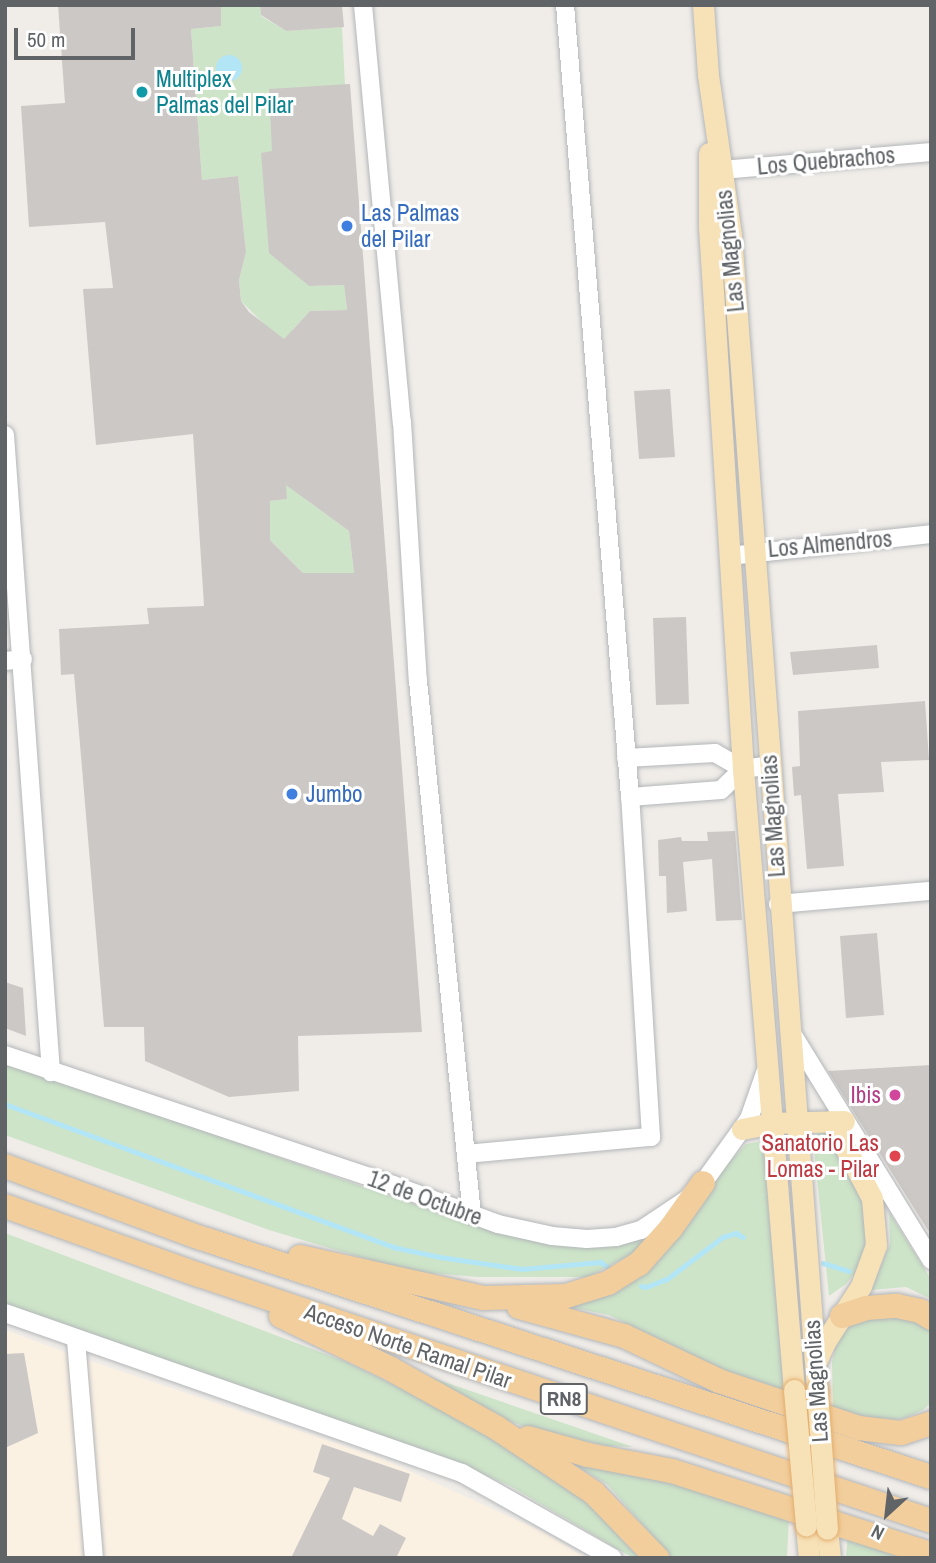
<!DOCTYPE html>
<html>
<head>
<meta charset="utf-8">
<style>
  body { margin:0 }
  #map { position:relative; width:936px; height:1563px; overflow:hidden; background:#f0ede9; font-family:"Archivo Narrow",sans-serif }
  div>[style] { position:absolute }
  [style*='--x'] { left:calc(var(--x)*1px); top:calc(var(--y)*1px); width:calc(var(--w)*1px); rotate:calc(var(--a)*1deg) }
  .commercial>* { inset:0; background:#fbf1e3 }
  .green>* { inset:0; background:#cde4c8 }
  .water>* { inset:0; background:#b2e5f6 }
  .round { border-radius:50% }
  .stream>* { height:4.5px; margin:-2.25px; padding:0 2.25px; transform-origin:2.25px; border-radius:2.25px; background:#b2e5f6 }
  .building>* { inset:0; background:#ccc8c5 }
  .roads { filter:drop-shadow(0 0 2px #b3b6b9) drop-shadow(0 0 2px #b3b6b9) }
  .minor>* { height:18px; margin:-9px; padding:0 9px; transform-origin:9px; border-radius:9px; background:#fff }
  .major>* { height:21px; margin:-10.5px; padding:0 10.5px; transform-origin:10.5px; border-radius:10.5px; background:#f7e1b7 }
  .highway>* { height:24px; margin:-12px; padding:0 12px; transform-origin:12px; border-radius:12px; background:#f2ce9d }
  .bridges { filter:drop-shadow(0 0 2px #e3ae6e) drop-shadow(0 0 2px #e3ae6e) }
  .major-bridge>* { height:21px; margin:-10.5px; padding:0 10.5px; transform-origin:10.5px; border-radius:10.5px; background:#f7e1b7 }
  .dots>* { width:19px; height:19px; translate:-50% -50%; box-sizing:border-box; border:4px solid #fff; border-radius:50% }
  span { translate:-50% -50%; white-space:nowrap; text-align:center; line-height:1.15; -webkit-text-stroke:6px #fff; paint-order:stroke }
  .shield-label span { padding:2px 5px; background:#fff; border:2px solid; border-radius:5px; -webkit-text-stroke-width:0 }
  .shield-label { font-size:21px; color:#606467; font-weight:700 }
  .culture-label { font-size:23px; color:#0d838f }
  .left { translate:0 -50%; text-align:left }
  .street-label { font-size:23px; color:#606467 }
  .shop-label { font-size:23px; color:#366cbe }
  .hotel-label { font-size:23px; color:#b23c85 }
  .right { translate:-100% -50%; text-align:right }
  .health-label { font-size:23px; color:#be3a42 }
  .frame { position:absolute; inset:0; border:7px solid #606467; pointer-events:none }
  .north { position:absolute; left:852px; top:1479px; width:70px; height:70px; -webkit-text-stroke:5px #fff; paint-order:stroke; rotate:207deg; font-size:19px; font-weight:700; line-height:28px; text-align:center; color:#606467 }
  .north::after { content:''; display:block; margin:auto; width:24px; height:32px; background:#606467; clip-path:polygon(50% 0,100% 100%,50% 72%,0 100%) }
  .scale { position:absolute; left:14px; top:28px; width:121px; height:32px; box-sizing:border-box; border:4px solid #606467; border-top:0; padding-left:9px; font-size:21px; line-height:24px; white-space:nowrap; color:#606467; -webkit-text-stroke:5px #fff; paint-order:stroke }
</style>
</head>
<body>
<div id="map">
  <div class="commercial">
    <i style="clip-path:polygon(5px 1330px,78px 1357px,383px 1459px,543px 1532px,586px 1558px,5px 1558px)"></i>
  </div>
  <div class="green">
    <i style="clip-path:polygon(221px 5px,260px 5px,261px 16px,286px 31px,342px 27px,345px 85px,272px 151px,270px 253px,309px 286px,344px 285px,347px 310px,310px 311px,292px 330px,305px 499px,349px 531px,354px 573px,303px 573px,270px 540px,270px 501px,287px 499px,265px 325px,241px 301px,239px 280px,246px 252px,238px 176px,202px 180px,191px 29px,221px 26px)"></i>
    <i style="clip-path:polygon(5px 1062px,482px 1228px,549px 1244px,595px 1246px,632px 1242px,654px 1233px,635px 1252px,588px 1277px,478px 1277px,407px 1271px,269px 1230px,5px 1135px)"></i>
    <i style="clip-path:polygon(827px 1131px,863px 1201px,866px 1228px,865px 1249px,857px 1270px,846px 1284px,829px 1296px,813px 1139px,819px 1132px)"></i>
    <i style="clip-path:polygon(763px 1141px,784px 1393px,724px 1371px,609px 1315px,549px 1303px,612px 1291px,746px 1144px)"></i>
    <i style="clip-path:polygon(889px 1212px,931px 1279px,931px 1299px,906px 1287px,871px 1290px,890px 1244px)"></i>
    <i style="clip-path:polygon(5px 1233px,344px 1361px,421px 1398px,585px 1494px,625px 1533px,619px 1537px,639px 1558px,633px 1558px,510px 1486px,444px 1457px,5px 1306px)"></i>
    <i style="clip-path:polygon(897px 1312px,931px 1329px,931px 1403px,923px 1410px,905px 1418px,884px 1421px,851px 1417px,833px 1408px,832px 1363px,836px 1345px,850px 1324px)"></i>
    <i style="clip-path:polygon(430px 1377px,633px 1447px,607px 1446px,534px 1430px,497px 1417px)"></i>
    <i style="clip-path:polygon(565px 1459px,615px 1468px,789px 1516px,787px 1558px,672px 1558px,607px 1484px)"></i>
    <i style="clip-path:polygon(848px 1532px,928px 1558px,846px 1558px)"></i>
  </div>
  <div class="water">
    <i class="round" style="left:216px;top:55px;width:26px;height:26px"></i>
  </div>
  <div class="stream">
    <i style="--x:5;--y:1104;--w:414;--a:20.2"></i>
    <i style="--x:393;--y:1247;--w:48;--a:12"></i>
    <i style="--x:440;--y:1257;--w:83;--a:8.3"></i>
    <i style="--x:522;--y:1269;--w:79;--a:-5.1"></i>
    <i style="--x:601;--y:1262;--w:10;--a:37"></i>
    <i style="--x:823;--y:1263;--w:27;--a:17"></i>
    <i style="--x:641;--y:1286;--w:5;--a:11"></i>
    <i style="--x:646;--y:1287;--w:22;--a:-21"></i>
    <i style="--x:667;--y:1279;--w:70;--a:-36.9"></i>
    <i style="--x:723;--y:1237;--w:14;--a:-17"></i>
    <i style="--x:736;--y:1233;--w:8;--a:30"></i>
  </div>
  <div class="building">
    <i style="clip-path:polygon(evenodd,58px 5px,221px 5px,221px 26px,191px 29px,202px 180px,238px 176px,246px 252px,239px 280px,241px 301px,249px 312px,284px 339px,310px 311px,347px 310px,344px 285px,309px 286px,269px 253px,261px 153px,272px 151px,269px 89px,350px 84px,422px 1032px,298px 1036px,299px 1091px,229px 1097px,145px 1061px,144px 1027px,104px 1027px,74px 674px,61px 675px,59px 629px,149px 624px,147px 608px,204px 606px,193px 434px,96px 445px,83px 289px,113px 288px,105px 222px,29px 227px,21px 106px,65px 103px,58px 5px,286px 485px,349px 531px,354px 573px,303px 573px,270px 540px,270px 501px,287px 499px,286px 485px)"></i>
    <i style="clip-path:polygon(260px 5px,342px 5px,344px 27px,286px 31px,261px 15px)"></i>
    <i style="clip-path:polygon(670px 389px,675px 457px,639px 459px,634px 391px)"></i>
    <i style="clip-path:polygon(686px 617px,689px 704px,656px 705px,653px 618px)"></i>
    <i style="clip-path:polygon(877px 645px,879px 668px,793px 675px,790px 652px)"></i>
    <i style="clip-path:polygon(925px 701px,929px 760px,881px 762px,884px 792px,838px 794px,844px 866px,807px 869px,801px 795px,794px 796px,792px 767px,800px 766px,798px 711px)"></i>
    <i style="clip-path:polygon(735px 831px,742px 920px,716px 921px,712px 859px,683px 862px,687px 911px,667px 913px,666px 876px,659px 876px,658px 840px,681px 837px,682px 841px,708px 841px,707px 832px)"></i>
    <i style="clip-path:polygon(877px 933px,884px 1015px,846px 1018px,840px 936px)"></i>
    <i style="clip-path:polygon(5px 982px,23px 988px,26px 1036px,5px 1028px)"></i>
    <i style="clip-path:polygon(931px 1065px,931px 1235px,828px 1071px)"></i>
    <i style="clip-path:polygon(24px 1353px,38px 1433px,5px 1448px,5px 1354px)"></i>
    <i style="clip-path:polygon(322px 1444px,410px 1474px,401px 1502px,354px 1487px,342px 1519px,373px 1536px,380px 1524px,406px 1538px,396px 1558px,291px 1558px,330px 1478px,313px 1472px)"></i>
  </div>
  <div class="roads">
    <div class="minor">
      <i style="--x:363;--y:5;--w:419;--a:84.7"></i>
      <i style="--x:402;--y:422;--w:259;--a:86.5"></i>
      <i style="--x:418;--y:681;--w:537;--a:84.23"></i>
      <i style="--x:722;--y:170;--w:210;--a:-4.9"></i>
      <i style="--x:5;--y:435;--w:639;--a:85.87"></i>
      <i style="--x:729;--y:556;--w:203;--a:-6.2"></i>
      <i style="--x:5;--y:661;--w:18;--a:-6"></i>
      <i style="--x:626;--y:758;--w:89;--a:-3.2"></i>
      <i style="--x:715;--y:753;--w:32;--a:30"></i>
      <i style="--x:630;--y:797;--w:91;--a:-4.4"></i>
      <i style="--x:721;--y:790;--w:30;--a:-44"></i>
      <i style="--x:743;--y:769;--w:27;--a:-8"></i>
      <i style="--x:778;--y:904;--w:154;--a:-4.9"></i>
      <i style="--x:791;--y:1032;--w:268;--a:58.4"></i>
      <i style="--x:5;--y:1055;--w:409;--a:18.5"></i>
      <i style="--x:393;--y:1185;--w:112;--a:20.4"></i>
      <i style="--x:498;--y:1224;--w:55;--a:12.5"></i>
      <i style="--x:552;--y:1236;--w:35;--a:5"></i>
      <i style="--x:587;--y:1239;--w:29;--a:-4"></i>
      <i style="--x:616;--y:1237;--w:26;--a:-16"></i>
      <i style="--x:641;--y:1230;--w:54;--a:-33.7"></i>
      <i style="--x:686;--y:1200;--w:24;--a:-45"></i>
      <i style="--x:703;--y:1183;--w:79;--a:-54.3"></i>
      <i style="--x:749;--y:1119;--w:49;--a:-70.8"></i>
      <i style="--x:466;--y:1154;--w:186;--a:-5.3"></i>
      <i style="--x:651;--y:1137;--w:341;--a:-93.5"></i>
      <i style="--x:630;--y:797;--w:795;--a:-94.69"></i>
      <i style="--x:5;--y:1313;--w:484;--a:19.3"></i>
      <i style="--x:462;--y:1473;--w:173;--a:29.4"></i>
      <i style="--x:76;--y:1340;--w:219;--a:85.3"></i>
    </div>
    <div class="major">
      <i style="--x:703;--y:5;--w:70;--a:85.9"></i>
      <i style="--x:708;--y:75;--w:162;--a:81.8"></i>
      <i style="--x:731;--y:235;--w:1158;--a:85.74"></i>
      <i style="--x:709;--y:153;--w:74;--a:90"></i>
      <i style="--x:709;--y:227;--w:543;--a:86.41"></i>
      <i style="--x:743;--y:769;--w:623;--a:85.31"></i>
      <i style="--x:742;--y:1129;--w:32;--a:-11"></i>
      <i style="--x:773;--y:1123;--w:71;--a:-1.6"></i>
      <i style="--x:816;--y:1362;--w:22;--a:-66"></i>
      <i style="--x:825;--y:1342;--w:67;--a:-57.3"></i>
      <i style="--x:861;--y:1286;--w:44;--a:-69.9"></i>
      <i style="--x:876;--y:1245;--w:47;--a:-94.9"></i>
      <i style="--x:872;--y:1198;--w:87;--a:-118"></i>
      <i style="--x:806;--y:1525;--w:33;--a:85"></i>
      <i style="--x:827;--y:1529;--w:29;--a:84"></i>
    </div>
    <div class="highway">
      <i style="--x:5;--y:1166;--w:209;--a:20.2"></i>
      <i style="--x:201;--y:1238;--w:768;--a:18.13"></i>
      <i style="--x:5;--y:1206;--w:206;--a:19.6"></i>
      <i style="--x:199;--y:1275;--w:772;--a:18.58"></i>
      <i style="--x:300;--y:1257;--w:189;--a:12.6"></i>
      <i style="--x:484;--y:1298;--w:82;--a:-1.4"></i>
      <i style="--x:566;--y:1296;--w:44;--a:-17.2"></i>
      <i style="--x:608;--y:1283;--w:36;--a:-32"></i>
      <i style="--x:639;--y:1264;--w:48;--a:-48.4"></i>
      <i style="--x:671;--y:1228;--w:55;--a:-54.6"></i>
      <i style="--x:519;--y:1307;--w:109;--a:15.4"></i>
      <i style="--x:624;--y:1336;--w:105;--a:25.3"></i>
      <i style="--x:719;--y:1381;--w:148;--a:18.6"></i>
      <i style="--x:859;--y:1428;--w:42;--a:6.8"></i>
      <i style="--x:901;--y:1433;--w:32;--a:-18"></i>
      <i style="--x:281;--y:1316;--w:122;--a:25.7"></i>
      <i style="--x:391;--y:1369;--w:121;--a:29.1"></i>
      <i style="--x:497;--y:1428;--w:117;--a:33.8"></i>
      <i style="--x:594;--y:1493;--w:91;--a:45.9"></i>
      <i style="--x:842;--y:1316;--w:25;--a:-18"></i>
      <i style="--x:866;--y:1308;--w:31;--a:-4"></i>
      <i style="--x:897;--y:1306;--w:24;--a:12"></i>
      <i style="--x:920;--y:1311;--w:13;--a:32"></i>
      <i style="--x:528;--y:1438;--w:62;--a:15.8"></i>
      <i style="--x:588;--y:1455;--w:86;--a:10.8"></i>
      <i style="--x:672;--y:1471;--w:272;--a:17.8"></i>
    </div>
  </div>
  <div class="bridges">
    <div class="major-bridge">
      <i style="--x:794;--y:1390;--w:136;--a:84.9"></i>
      <i style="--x:817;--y:1390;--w:139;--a:85.9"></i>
    </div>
  </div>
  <div class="dots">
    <i style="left:142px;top:92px;background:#0f9aa8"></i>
    <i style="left:347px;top:226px;background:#3f7fe0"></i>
    <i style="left:292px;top:794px;background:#3f7fe0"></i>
    <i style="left:895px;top:1095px;background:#d1479c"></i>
    <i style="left:895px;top:1156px;background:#e0444e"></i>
  </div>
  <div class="shield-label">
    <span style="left:564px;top:1399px">RN8</span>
  </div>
  <div class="culture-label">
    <span class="left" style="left:156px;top:92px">Multiplex<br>Palmas del Pilar</span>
  </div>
  <div class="street-label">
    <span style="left:826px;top:161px;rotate:-5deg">Los Quebrachos</span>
    <span style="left:730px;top:251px;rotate:-96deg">Las Magnolias</span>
    <span style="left:830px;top:544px;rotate:-5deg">Los Almendros</span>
    <span style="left:773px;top:816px;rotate:-94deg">Las Magnolias</span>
    <span style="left:425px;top:1198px;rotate:20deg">12 de Octubre</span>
    <span style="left:408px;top:1346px;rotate:19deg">Acceso Norte Ramal Pilar</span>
    <span style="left:816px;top:1381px;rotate:-94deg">Las Magnolias</span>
  </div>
  <div class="shop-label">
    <span class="left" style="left:361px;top:226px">Las Palmas<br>del Pilar</span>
    <span class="left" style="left:306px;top:794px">Jumbo</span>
  </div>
  <div class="hotel-label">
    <span class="right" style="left:881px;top:1095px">Ibis</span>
  </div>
  <div class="health-label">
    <span class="right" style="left:879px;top:1156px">Sanatorio Las<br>Lomas - Pilar</span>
  </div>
  <div class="frame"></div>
  <div class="north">N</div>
  <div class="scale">50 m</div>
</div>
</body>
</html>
